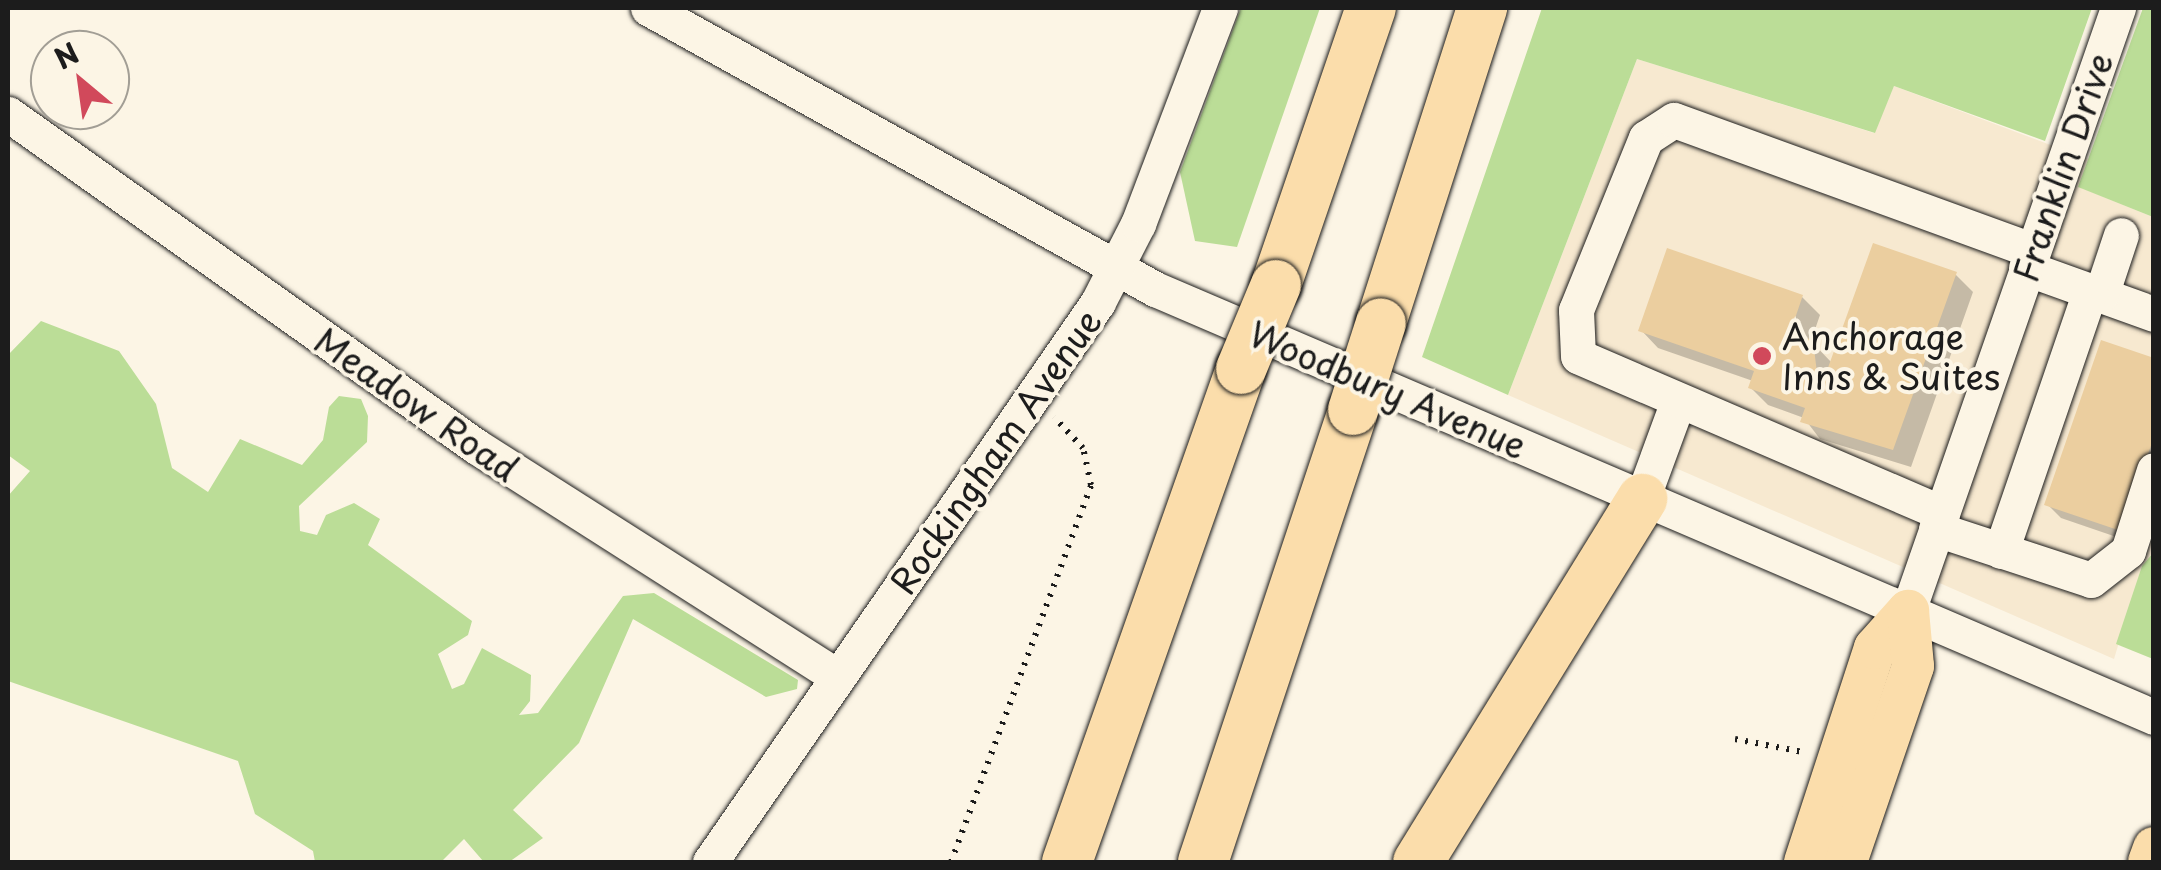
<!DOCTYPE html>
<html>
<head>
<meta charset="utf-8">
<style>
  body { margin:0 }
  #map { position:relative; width:2161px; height:870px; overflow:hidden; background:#fcf5e5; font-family:"Playpen Sans",sans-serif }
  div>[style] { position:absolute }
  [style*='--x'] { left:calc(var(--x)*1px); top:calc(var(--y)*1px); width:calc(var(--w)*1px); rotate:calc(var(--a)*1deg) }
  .built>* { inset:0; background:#f7e9d0 }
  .green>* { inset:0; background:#bbdd97 }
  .shadow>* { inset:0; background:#0003 }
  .building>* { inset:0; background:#ebce9f }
  .path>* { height:6px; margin-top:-3px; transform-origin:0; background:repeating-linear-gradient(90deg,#1c1c1c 0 2.5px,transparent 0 10.5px) }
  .roads { filter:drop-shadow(0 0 2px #1c1c1c) drop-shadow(0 0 2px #1c1c1c) }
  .minor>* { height:35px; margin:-17.5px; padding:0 17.5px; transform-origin:17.5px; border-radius:17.5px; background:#fcf5e5 }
  .major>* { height:42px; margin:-21px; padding:0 21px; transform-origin:21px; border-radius:21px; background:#fbddab }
  .highway>* { height:50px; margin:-25px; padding:0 25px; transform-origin:25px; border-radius:25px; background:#fbddab }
  .bridges { filter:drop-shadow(0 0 2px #1c1c1c) drop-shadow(0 0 2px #1c1c1c) }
  .highway-bridge>* { height:50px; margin:-25px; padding:0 25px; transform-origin:25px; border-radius:25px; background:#fbddab }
  .dots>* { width:28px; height:28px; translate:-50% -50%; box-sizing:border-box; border:5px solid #fcf5e5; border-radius:50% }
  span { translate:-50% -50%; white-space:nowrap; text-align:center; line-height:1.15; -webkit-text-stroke:8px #fcf5e5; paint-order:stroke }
  .street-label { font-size:35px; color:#1c1c1c }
  .poi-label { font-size:35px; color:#1c1c1c }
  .left { translate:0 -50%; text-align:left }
  .frame { position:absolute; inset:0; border:10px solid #1c1c1c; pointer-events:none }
  .north { position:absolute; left:30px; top:30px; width:100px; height:100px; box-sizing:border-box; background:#fcf5e5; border:2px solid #a29e95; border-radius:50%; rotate:331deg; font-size:28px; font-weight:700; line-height:40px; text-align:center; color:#1c1c1c }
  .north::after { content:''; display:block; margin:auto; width:35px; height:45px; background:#d1495b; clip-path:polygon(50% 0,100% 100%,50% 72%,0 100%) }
</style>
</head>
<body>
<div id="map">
  <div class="built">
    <i style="clip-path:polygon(1637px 59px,1874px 133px,1894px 86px,2088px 159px,2079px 187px,2153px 217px,2153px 553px,2142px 566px,2114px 659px,1508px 395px)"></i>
  </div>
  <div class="green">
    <i style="clip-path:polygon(1241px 8px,1320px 8px,1237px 247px,1195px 241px,1180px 172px)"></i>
    <i style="clip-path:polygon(1542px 8px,2092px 8px,2045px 141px,1894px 86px,1875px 133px,1637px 59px,1508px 395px,1422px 357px)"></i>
    <i style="clip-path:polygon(2143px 8px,2153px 8px,2153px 217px,2078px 187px)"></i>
    <i style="clip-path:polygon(41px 321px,119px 351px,156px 404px,172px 468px,208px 492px,240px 439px,302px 465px,323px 440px,329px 407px,339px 396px,361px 399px,368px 416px,367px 442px,299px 506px,300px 531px,317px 535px,326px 515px,354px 503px,380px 519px,368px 545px,472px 621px,468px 635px,438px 654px,452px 689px,464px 684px,482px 648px,531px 675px,530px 701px,519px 715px,538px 713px,623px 596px,654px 593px,798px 680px,797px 689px,766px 697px,633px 619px,579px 743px,513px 810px,543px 838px,509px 862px,483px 861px,464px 839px,441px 862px,315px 862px,313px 851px,255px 814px,238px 761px,8px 681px,8px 496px,30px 471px,8px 455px,8px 355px)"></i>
    <i style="clip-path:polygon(2153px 553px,2153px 659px,2116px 644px,2142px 566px)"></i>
  </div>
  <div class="shadow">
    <i style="clip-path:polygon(1955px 274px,1973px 292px,1911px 467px,1820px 439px,1804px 418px,1768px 405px,1750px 387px,1753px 381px,1658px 348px,1641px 330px,1802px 297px,1820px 315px,1811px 341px,1832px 363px)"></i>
    <i style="clip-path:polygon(2154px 361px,2154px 489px,2134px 543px,2061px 518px,2047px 504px)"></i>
  </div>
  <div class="building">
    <i style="clip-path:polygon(1873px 243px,1957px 272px,1893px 450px,1800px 422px,1805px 408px,1748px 388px,1754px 371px,1638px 331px,1667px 248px,1803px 295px,1790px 333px,1813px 340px,1817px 373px,1825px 376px)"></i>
    <i style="clip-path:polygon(2101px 340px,2154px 358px,2154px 437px,2121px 531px,2044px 505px)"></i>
  </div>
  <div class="path">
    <i style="--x:1735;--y:739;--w:69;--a:10.8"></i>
    <i style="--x:951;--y:862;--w:402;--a:-69.6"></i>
    <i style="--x:1091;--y:485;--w:38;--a:-102"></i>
    <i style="--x:1083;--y:448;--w:42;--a:-133.1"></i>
  </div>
  <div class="roads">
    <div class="minor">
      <i style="--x:648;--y:8;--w:580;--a:29"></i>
      <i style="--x:1155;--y:289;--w:1087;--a:23.19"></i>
      <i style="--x:8;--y:114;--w:575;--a:35.38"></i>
      <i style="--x:477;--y:447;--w:428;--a:32.5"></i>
      <i style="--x:2026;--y:268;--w:136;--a:19.8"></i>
      <i style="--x:2101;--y:295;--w:63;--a:-71.6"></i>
      <i style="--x:1642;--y:499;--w:104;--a:-69.8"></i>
      <i style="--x:1942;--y:513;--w:396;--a:-156.7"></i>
      <i style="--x:1578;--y:356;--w:46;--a:-92.5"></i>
      <i style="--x:1576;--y:310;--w:186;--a:-67.9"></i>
      <i style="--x:1646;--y:138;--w:33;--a:-33"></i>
      <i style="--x:1674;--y:120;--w:381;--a:20"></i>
      <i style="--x:1936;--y:529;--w:163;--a:18.2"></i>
      <i style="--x:2091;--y:580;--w:47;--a:-38.1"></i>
      <i style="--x:2128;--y:551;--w:85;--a:-72.2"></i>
      <i style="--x:2001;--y:551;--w:275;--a:-71.1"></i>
      <i style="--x:1908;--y:611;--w:639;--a:-70.8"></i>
      <i style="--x:710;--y:862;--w:681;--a:-55.28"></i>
      <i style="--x:1098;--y:302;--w:88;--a:-62.9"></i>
      <i style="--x:1138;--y:224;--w:231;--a:-69.2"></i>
    </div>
    <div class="major">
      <i style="--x:1805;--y:862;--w:225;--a:-71.9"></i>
      <i style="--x:1875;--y:648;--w:50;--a:-48.3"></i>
      <i style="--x:1846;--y:862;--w:207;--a:-71.1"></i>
      <i style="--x:1913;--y:666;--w:55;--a:-95.2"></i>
      <i style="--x:2149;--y:862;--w:15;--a:-70"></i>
    </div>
    <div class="highway">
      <i style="--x:1276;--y:285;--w:293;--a:-71.1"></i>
      <i style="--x:1381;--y:323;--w:331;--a:-72.2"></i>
      <i style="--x:1067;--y:862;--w:523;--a:-70.56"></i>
      <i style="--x:1203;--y:862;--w:476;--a:-71.6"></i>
      <i style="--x:1418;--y:862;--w:427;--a:-58.3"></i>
    </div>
  </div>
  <div class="bridges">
    <div class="highway-bridge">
      <i style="--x:1241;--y:369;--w:91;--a:-67.4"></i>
      <i style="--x:1353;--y:410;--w:91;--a:-72.2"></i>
    </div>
  </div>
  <div class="dots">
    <i style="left:1762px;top:356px;background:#d1495b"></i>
  </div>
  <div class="street-label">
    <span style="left:2062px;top:167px;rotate:-71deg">Franklin Drive</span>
    <span style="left:1388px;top:389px;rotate:23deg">Woodbury Avenue</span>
    <span style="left:417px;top:404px;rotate:35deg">Meadow Road</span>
    <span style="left:995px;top:451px;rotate:-55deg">Rockingham Avenue</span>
  </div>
  <div class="poi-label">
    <span class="left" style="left:1782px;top:356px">Anchorage<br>Inns &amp; Suites</span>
  </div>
  <div class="frame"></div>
  <div class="north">N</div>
</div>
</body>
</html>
